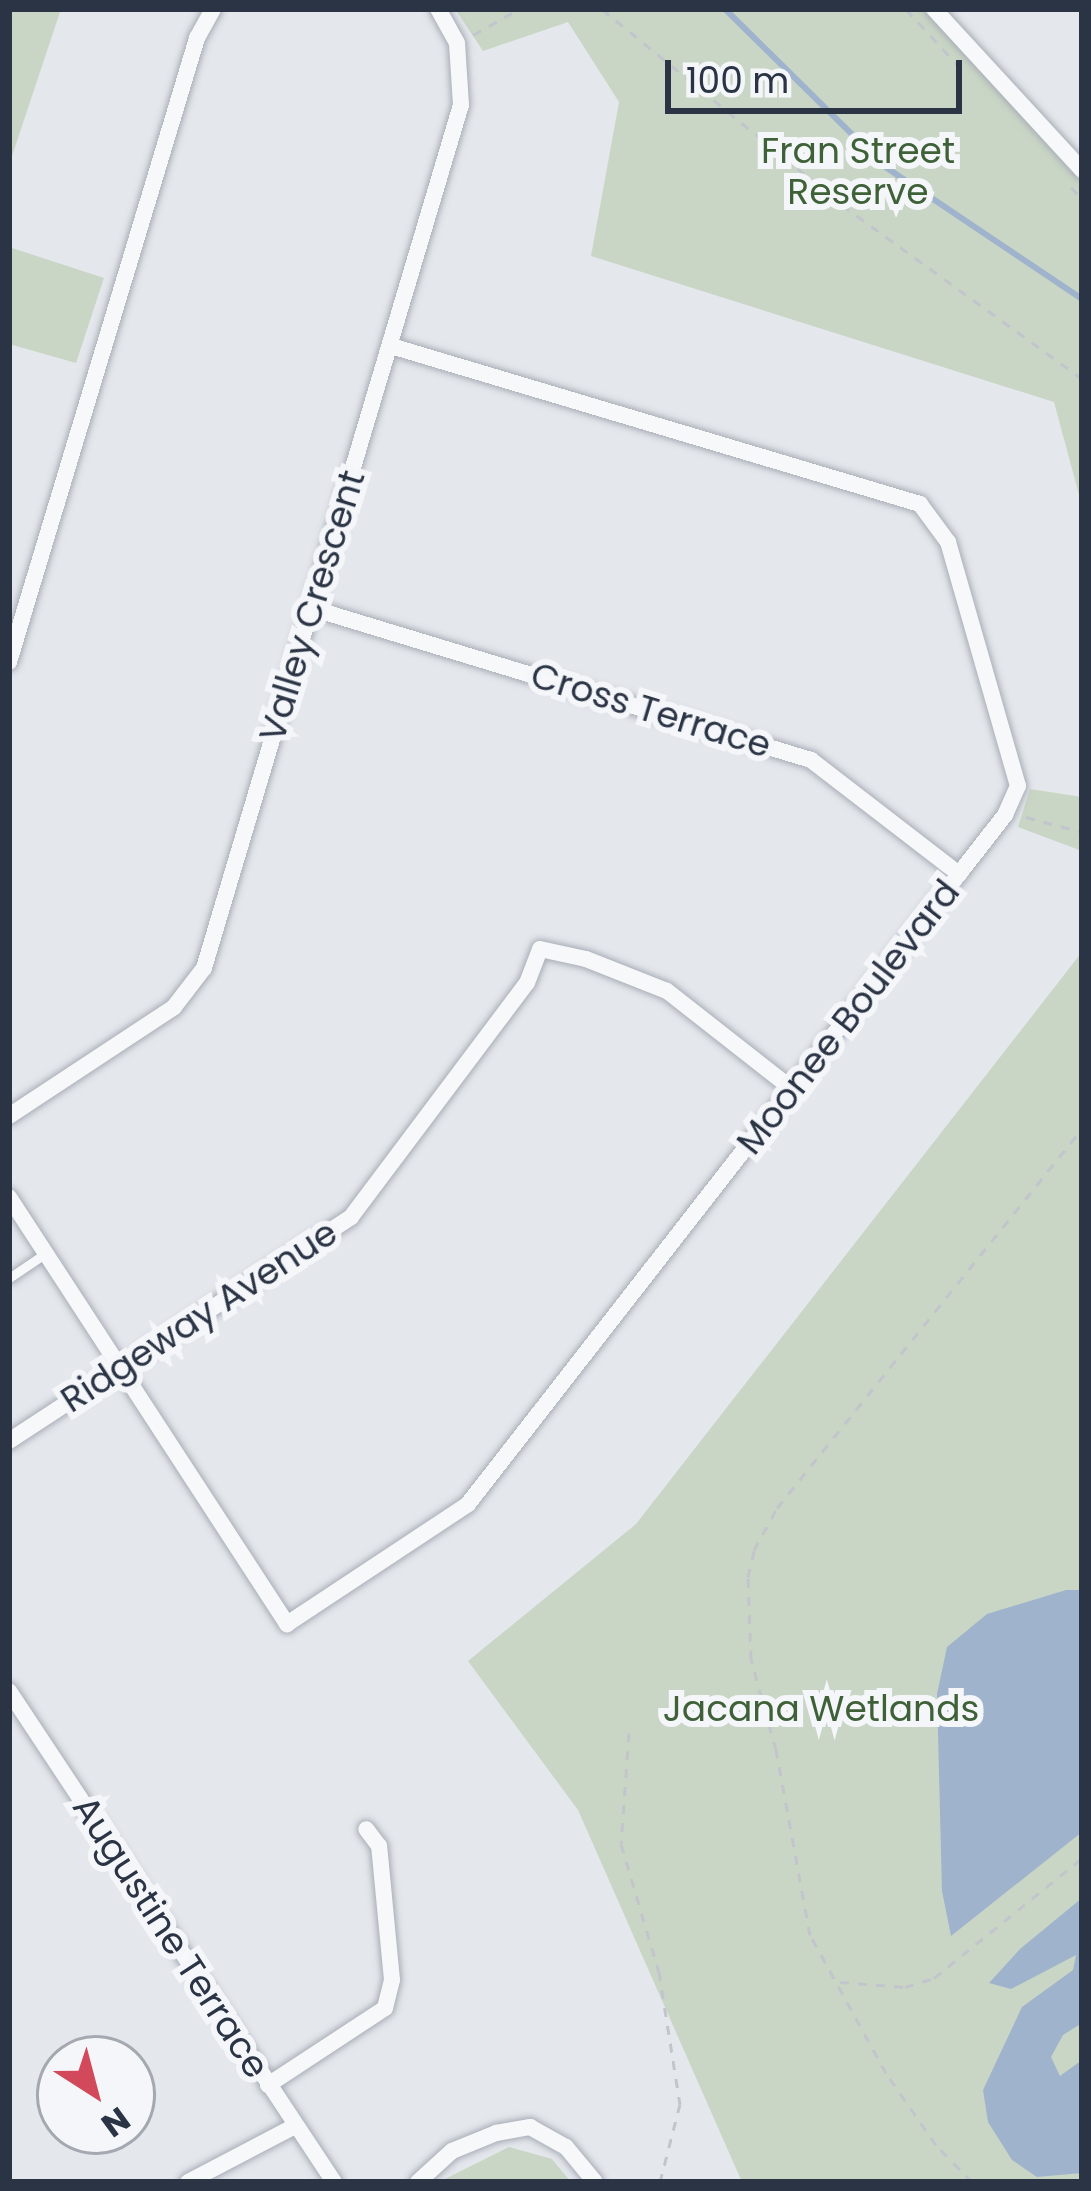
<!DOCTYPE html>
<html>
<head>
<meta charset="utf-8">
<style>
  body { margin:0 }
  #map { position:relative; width:1091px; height:2191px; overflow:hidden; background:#e4e7ec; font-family:Poppins,sans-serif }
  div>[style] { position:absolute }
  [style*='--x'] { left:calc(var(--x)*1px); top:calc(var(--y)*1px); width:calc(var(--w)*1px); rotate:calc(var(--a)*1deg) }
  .green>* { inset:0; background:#c9d6c5 }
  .water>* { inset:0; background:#9fb4cc }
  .stream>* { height:6px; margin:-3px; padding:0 3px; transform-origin:3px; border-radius:3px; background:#9fb4cc }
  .path>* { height:3px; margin-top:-1.5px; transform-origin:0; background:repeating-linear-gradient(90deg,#c2c5cb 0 9px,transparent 0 18px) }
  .roads { filter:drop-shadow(0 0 3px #a9aeb7) drop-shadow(0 0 3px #a9aeb7) }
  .service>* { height:9px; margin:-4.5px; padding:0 4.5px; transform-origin:4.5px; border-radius:4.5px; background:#f7f8fa }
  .minor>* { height:16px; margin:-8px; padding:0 8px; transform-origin:8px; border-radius:8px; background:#f7f8fa }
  span { translate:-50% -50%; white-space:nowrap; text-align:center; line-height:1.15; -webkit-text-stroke:12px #f4f6f9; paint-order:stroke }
  .park-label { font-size:36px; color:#3f6138 }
  .street-label { font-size:36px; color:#2b3445 }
  .frame { position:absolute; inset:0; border:12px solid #2b3445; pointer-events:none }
  .north { position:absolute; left:36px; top:2035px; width:120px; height:120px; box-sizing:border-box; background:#f4f6f9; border:3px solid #a4a8b1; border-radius:50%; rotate:144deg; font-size:33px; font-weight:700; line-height:48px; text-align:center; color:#2b3445 }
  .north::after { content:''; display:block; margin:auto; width:42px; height:54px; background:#d1495b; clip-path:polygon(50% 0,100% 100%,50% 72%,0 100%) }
  .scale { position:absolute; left:665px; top:60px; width:297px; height:54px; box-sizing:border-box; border:6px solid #2b3445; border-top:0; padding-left:15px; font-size:36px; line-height:42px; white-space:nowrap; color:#2b3445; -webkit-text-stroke:9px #f4f6f9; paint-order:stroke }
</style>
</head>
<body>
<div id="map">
  <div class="green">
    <i style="clip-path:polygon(9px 9px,61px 9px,9px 165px)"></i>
    <i style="clip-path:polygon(461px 9px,932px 9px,1082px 179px,1082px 506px,1054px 402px,591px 256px,619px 102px,568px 22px,483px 51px,457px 12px)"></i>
    <i style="clip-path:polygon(9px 247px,104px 278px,76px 363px,9px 344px)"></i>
    <i style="clip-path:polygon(1030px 789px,1082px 797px,1082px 851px,1018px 827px)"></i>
    <i style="clip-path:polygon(1082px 952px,1082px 2182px,742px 2182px,578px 1810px,468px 1661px,636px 1524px)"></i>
    <i style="clip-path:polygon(509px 2147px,552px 2159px,571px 2182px,439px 2182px)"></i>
  </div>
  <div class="water">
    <i style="clip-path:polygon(1066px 1590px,1082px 1590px,1082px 1832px,951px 1936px,942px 1891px,937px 1694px,947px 1647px,987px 1614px)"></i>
    <i style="clip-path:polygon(1082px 1898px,1082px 2023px,1063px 2035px,1051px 2057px,1060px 2076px,1082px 2060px,1082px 2173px,1037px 2177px,1012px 2160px,988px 2122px,983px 2090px,1022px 2007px,1073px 1970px,1076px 1955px,1011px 1989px,989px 1983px,1020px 1949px)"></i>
  </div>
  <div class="stream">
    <i style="--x:725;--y:9;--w:223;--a:44.6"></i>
    <i style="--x:884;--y:166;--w:239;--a:33.9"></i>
  </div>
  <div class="path">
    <i style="--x:602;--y:9;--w:310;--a:39.2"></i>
    <i style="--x:842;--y:205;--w:296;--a:35.9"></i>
    <i style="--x:906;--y:9;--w:83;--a:47.4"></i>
    <i style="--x:473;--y:35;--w:53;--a:-29.5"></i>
    <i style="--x:1071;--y:187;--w:16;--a:47"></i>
    <i style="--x:1026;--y:817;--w:58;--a:15"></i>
    <i style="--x:629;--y:1733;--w:111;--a:94.1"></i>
    <i style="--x:621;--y:1844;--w:134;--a:73.5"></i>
    <i style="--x:659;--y:1972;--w:134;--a:81"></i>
    <i style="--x:680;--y:2104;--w:81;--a:104.4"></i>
    <i style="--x:840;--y:1982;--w:65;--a:4.4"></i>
    <i style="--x:905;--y:1987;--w:30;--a:-17"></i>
    <i style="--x:934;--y:1978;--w:191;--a:-39"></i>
    <i style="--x:972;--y:2182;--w:52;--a:-134.2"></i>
    <i style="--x:936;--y:2145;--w:88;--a:-124.8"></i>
    <i style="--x:886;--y:2073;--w:158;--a:-118.8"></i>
    <i style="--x:810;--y:1935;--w:188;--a:-100.4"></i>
    <i style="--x:776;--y:1750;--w:94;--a:-105.4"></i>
    <i style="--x:751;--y:1659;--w:82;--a:-92.1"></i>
    <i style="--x:748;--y:1577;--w:28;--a:-77"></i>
    <i style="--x:754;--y:1550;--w:48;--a:-61.3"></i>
    <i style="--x:777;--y:1508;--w:487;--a:-51.2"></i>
  </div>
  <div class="roads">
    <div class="service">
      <i style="--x:9;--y:1278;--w:45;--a:-34"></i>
    </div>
    <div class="minor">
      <i style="--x:934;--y:9;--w:219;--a:47.4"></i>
      <i style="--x:311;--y:608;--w:523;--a:16.91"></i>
      <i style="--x:811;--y:760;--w:187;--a:37.6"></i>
      <i style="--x:9;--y:662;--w:652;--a:-73.23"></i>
      <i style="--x:197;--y:38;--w:33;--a:-61"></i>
      <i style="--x:9;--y:1116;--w:198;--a:-33.4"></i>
      <i style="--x:174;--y:1007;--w:49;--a:-52.4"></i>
      <i style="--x:204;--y:968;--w:900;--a:-73.42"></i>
      <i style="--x:461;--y:105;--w:62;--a:-93.7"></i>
      <i style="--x:457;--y:43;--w:39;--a:-119"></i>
      <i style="--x:9;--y:1197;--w:510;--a:56.93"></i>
      <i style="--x:287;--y:1624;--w:217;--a:-33.5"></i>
      <i style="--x:468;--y:1504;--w:874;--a:-52.07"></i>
      <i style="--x:1005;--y:815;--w:32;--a:-66"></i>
      <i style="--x:1018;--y:786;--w:254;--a:-106"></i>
      <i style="--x:948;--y:542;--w:47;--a:-126.4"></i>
      <i style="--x:920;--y:504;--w:552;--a:-163.37"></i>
      <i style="--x:9;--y:1441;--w:409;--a:-33.2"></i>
      <i style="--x:351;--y:1217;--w:293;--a:-53.1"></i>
      <i style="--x:527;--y:983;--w:36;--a:-69"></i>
      <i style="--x:540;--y:949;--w:47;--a:12.3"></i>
      <i style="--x:586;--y:959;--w:87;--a:21.6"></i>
      <i style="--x:667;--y:991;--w:159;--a:38.1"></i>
      <i style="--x:9;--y:1691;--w:589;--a:56.5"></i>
      <i style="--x:268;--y:2085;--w:140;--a:-33.3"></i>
      <i style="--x:385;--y:2008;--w:29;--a:-76"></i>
      <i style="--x:392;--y:1980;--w:135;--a:-95.5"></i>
      <i style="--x:379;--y:1846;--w:21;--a:-127"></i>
      <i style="--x:188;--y:2182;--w:121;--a:-27.6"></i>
      <i style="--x:418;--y:2182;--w:46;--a:-42.4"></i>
      <i style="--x:452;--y:2151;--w:48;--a:-22.2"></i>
      <i style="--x:496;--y:2133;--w:35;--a:-10"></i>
      <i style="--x:530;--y:2127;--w:41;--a:29.1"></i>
      <i style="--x:566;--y:2147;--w:45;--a:50.4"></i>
    </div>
  </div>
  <div class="park-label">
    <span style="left:858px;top:171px">Fran Street<br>Reserve</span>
    <span style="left:821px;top:1709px">Jacana Wetlands</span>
  </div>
  <div class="street-label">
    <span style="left:312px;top:606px;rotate:-73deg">Valley Crescent</span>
    <span style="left:651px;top:710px;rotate:17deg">Cross Terrace</span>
    <span style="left:848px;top:1017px;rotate:-52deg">Moonee Boulevard</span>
    <span style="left:199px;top:1316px;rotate:-33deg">Ridgeway Avenue</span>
    <span style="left:171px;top:1937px;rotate:57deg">Augustine Terrace</span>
  </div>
  <div class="frame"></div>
  <div class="north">N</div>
  <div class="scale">100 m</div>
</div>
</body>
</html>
